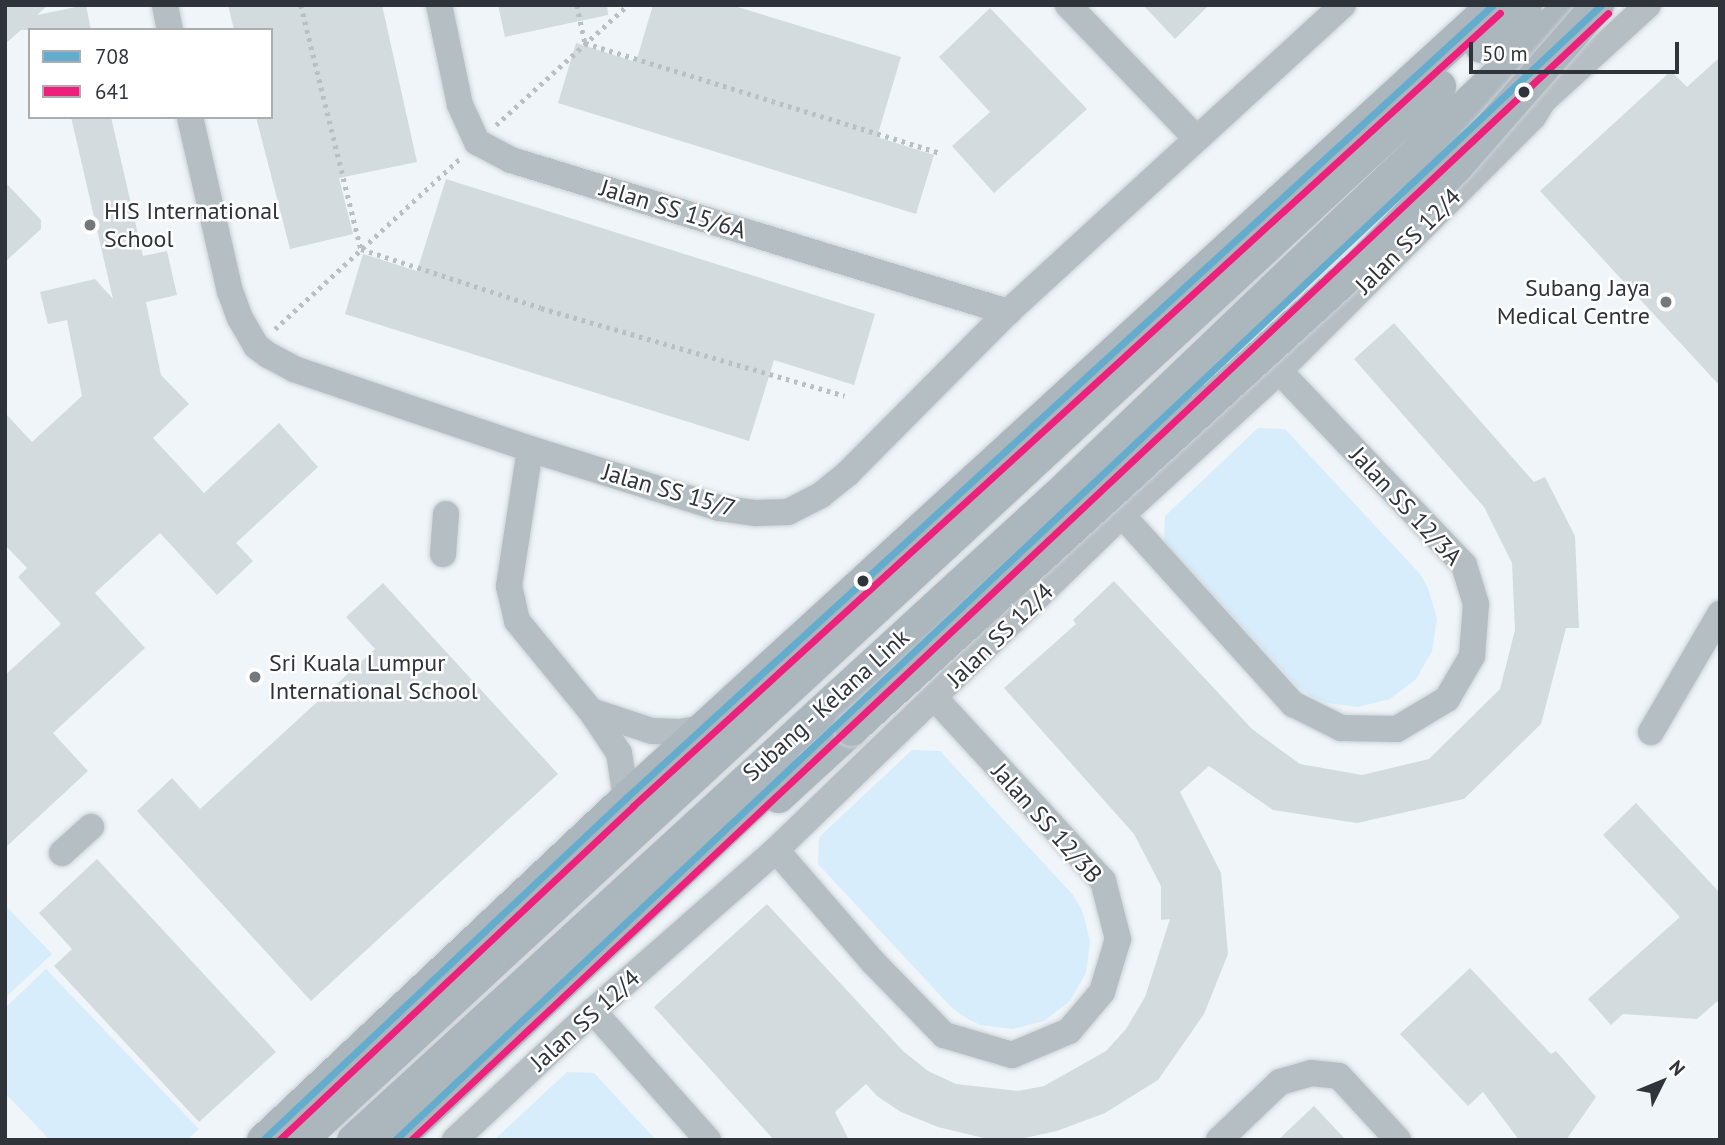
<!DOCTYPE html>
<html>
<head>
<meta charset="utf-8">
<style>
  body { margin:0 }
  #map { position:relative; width:1725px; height:1145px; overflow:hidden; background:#eff5f9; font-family:"PT Sans",sans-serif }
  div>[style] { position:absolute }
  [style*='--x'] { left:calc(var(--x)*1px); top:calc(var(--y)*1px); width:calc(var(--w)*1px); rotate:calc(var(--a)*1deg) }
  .green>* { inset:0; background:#d7edfb }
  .building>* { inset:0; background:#d4dbdf }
  .path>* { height:4.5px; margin-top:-2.25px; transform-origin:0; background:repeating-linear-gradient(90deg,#b9bfc3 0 3.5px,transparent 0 8.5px) }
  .roads { filter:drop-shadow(0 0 2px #cdd2d6) drop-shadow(0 0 2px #cdd2d6) }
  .minor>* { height:26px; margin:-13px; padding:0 13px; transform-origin:13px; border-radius:13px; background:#b4bec3 }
  .major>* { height:33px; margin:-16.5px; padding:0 16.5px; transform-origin:16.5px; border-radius:16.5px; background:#abb6bd }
  .bridges { filter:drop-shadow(0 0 2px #cdd2d6) drop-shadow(0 0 2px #cdd2d6) }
  .major-bridge>* { height:33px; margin:-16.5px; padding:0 16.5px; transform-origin:16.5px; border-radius:16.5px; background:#abb6bd }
  .bus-1>* { height:7px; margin:-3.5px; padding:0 3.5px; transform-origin:3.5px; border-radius:3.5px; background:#64accd }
  .bus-2>* { height:7px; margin:-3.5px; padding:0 3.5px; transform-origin:3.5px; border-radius:3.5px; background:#ed207b }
  .dots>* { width:19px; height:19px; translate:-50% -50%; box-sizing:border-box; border:4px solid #fff; border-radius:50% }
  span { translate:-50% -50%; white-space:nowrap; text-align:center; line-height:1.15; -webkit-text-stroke:5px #fff; paint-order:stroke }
  .street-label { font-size:24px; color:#2e3439 }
  .poi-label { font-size:24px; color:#2e3439 }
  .left { translate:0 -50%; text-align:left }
  .right { translate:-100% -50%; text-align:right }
  .frame { position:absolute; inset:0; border:7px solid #2e3439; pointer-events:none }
  .legend { position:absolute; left:28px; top:28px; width:245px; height:91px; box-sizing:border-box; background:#fff; border:2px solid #abaeb0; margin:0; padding:9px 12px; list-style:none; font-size:21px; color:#2e3439 }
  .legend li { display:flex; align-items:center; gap:14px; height:35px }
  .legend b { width:35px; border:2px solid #abaeb0 }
  .north { position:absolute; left:1627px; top:1047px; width:70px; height:70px; -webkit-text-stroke:5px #fff; paint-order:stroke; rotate:47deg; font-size:19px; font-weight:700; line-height:28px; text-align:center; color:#2e3439 }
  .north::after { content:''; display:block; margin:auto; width:24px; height:32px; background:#2e3439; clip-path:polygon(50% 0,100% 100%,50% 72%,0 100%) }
  .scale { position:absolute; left:1469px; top:42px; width:210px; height:32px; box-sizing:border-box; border:4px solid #2e3439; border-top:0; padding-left:9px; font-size:21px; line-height:24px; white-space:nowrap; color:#2e3439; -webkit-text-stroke:5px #fff; paint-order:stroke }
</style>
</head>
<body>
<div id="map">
  <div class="green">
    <i style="clip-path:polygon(1258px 428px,1285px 429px,1420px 574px,1428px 588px,1437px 619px,1432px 651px,1416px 679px,1390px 699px,1358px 707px,1327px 703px,1311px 696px,1298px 687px,1164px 542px,1165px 516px)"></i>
    <i style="clip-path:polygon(912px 750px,940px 751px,1073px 895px,1082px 910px,1090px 941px,1086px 973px,1070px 1001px,1044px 1021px,1013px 1029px,980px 1025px,966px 1018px,952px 1008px,818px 864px,819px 837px)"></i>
    <i style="clip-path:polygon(5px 905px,52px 954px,5px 998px)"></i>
    <i style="clip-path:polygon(46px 969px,199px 1129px,187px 1140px,50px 1140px,5px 1093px,5px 1008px)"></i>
    <i style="clip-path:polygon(567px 1072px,594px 1073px,656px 1140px,494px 1140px)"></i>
  </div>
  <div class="building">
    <i style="clip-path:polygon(5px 5px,48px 5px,37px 15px,86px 5px,91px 30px,21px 30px,5px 44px)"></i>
    <i style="clip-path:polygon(228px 5px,382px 5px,417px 162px,339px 178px,353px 234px,290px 249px,256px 117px,271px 117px,271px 30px,234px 30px)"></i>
    <i style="clip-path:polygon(498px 5px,607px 5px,608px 15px,505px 37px)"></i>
    <i style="clip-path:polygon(653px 5px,731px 5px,901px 57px,877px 137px,934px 155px,916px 214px,558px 103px,576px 43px,636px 62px)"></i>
    <i style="clip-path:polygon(1143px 5px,1209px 5px,1175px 39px)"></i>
    <i style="clip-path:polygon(990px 8px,1087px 109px,994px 193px,952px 146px,990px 112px,939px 57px)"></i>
    <i style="clip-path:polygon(1720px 57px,1720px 386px,1540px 191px,1671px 71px,1687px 87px)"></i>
    <i style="clip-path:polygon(71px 117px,111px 117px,143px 256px,167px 251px,177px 295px,146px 302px,161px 375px,189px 404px,153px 438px,204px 493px,279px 423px,318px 467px,236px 543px,253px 561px,217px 595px,160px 533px,95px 593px,145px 648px,53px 733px,88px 771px,5px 848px,5px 675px,61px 624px,18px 577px,27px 568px,5px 545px,5px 413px,32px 442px,82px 396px,67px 320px,48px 324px,40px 292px,95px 279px,113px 299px)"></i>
    <i style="clip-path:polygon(446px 179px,875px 314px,854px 385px,774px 360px,749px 441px,345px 314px,363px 254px,417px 271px)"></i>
    <i style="clip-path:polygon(5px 182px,41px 220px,41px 229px,5px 262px)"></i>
    <i style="clip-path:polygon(1394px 323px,1534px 482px,1545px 477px,1575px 536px,1579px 628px,1566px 628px,1541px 724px,1464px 799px,1357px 823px,1273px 810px,1209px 766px,1180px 792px,1221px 873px,1228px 954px,1204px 1014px,1158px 1080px,1105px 1113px,1057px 1131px,1015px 1140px,992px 1140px,938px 1127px,901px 1112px,877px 1096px,866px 1084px,835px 1112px,849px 1140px,774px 1140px,654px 1007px,767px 904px,903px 1051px,928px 1071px,956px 1084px,1018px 1091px,1044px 1086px,1106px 1051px,1126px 1029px,1145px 997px,1170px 919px,1161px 920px,1161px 886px,1134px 834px,1004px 688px,1076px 624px,1073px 620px,1114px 581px,1252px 729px,1300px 764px,1362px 775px,1429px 759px,1500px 689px,1515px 630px,1512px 563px,1484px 507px,1354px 359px)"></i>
    <i style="clip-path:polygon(383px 583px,558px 774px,311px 1001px,137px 811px,172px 778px,200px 809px,375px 649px,346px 617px)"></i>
    <i style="clip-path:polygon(1636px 803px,1720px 893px,1720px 999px,1697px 1019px,1623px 1014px,1611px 1025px,1588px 999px,1680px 917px,1603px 835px)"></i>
    <i style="clip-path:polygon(97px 859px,276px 1052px,199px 1122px,54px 966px,72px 949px,39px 913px)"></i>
    <i style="clip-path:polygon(1470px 968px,1551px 1054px,1556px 1051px,1596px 1097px,1566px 1140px,1519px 1140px,1483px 1092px,1468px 1106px,1400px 1034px)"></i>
    <i style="clip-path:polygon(1314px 1106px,1346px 1140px,1278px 1140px)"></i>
  </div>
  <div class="path">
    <i style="--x:301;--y:5;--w:251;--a:76.2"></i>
    <i style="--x:361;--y:249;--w:189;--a:18.1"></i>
    <i style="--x:541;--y:308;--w:316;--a:16.1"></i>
    <i style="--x:577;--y:5;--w:39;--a:78"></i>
    <i style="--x:585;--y:43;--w:372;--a:17.2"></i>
    <i style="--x:496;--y:125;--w:178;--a:-42.3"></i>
    <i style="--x:275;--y:329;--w:251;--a:-42.7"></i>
  </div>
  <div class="roads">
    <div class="minor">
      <i style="--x:165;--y:5;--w:25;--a:79"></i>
      <i style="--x:439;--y:5;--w:102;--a:78.1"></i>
      <i style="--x:460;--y:105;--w:41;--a:65.3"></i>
      <i style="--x:477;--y:142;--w:38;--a:28"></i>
      <i style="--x:511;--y:160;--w:520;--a:17.01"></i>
      <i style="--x:1068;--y:5;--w:185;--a:46.1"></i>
      <i style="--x:190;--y:117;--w:179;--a:77.1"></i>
      <i style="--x:230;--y:291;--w:29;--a:70"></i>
      <i style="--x:240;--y:318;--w:32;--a:60"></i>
      <i style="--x:256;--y:346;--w:15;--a:37"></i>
      <i style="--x:268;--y:355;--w:30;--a:28"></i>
      <i style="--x:294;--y:369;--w:249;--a:18.7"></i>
      <i style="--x:530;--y:449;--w:198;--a:17.3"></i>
      <i style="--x:719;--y:508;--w:37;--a:8"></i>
      <i style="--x:756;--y:513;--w:32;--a:-2"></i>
      <i style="--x:788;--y:512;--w:37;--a:-27"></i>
      <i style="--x:821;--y:495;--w:36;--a:-39"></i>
      <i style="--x:849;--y:472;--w:226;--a:-45.2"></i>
      <i style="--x:1008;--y:312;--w:454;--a:-42.5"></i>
      <i style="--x:530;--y:449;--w:139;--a:98.7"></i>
      <i style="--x:509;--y:586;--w:36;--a:77"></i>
      <i style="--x:517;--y:621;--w:117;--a:50.6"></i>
      <i style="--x:591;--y:711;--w:50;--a:56.3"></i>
      <i style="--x:619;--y:753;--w:46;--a:81.2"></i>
      <i style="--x:1122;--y:515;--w:255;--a:47.9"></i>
      <i style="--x:1293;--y:704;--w:54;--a:26.6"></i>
      <i style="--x:1341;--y:728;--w:56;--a:1"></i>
      <i style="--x:1397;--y:729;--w:58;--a:-31"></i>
      <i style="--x:1447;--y:699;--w:50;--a:-59.8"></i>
      <i style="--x:1472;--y:656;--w:52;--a:-85.6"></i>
      <i style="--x:1476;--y:604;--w:41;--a:-107.1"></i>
      <i style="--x:1464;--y:565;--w:268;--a:-133.6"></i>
      <i style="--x:443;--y:554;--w:40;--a:-85.7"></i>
      <i style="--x:591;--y:711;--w:64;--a:18.2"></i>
      <i style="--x:652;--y:731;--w:28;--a:2"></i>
      <i style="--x:680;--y:732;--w:23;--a:-10"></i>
      <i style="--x:1651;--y:732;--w:137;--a:-59.7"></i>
      <i style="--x:776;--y:850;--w:148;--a:49.1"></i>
      <i style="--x:873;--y:962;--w:102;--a:45.8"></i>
      <i style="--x:944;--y:1035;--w:71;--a:16.4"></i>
      <i style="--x:1012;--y:1055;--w:62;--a:-22.8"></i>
      <i style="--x:1069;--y:1031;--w:51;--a:-49.8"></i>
      <i style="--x:1102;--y:992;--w:55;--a:-73.2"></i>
      <i style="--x:1118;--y:939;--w:60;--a:-104.5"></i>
      <i style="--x:1103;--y:881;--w:248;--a:-132.6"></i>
      <i style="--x:62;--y:853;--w:39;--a:-42"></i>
      <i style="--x:593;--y:1011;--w:173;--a:48.3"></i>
      <i style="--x:455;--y:1140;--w:189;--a:-43.1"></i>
      <i style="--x:593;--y:1011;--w:244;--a:-41.3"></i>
      <i style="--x:776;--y:850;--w:482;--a:-44.1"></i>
      <i style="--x:1122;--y:515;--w:213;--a:-42.5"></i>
      <i style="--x:1279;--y:371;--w:359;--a:-45"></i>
      <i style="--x:1533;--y:117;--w:19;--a:-58"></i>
      <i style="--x:1543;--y:101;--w:142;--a:-42.4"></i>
      <i style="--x:1219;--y:1140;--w:84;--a:-43.6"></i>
      <i style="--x:1280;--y:1082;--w:32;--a:-16"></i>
      <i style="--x:1311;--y:1073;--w:28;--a:6"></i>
      <i style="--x:1339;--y:1076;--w:87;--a:47.3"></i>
    </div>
    <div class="major">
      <i style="--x:1481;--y:46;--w:60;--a:-43"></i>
      <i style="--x:778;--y:796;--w:99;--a:-42.5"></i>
      <i style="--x:263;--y:1140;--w:499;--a:-43.3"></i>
      <i style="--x:626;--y:798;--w:1175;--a:-42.45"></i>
      <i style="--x:300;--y:1140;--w:1552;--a:-42.78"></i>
      <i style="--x:353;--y:1140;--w:970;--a:-42.49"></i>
      <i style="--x:1068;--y:485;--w:695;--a:-43.72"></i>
      <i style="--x:395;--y:1140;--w:540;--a:-43.35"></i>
    </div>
  </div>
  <div class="bridges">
    <div class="major-bridge">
      <i style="--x:851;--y:729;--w:692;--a:-42.42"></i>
      <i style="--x:1362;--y:262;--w:134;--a:-45.6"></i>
      <i style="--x:1456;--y:166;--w:214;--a:-48.8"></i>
    </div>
  </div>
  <div class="bus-1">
    <i style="--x:263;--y:1140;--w:499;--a:-43.3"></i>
    <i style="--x:626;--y:798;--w:1175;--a:-42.45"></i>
    <i style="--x:395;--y:1140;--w:1656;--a:-43.26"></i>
  </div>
  <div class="bus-2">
    <i style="--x:279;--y:1140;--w:487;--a:-43.3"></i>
    <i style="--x:633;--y:806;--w:1175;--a:-42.45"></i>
    <i style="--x:411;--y:1140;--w:1644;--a:-43.27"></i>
  </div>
  <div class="dots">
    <i style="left:1524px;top:92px;background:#2e3439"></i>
    <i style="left:90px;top:225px;background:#72787c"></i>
    <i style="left:1666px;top:302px;background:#72787c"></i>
    <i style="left:863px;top:581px;background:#2e3439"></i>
    <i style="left:255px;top:677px;background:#72787c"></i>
  </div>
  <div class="street-label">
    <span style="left:673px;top:209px;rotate:17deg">Jalan SS 15/6A</span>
    <span style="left:1408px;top:241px;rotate:-45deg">Jalan SS 12/4</span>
    <span style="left:669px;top:490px;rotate:16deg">Jalan SS 15/7</span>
    <span style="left:1406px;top:506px;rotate:47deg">Jalan SS 12/3A</span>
    <span style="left:1000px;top:635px;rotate:-44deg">Jalan SS 12/4</span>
    <span style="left:826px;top:705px;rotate:-42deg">Subang - Kelana Link</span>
    <span style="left:1047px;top:823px;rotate:48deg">Jalan SS 12/3B</span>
    <span style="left:585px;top:1020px;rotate:-42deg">Jalan SS 12/4</span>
  </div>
  <div class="poi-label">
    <span class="left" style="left:104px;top:225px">HIS International<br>School</span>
    <span class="right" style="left:1650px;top:302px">Subang Jaya<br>Medical Centre</span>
    <span class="left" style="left:269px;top:677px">Sri Kuala Lumpur<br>International School</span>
  </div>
  <div class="frame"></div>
  <ul class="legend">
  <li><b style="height:9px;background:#64accd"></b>708</li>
  <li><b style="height:9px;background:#ed207b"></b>641</li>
  </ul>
  <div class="north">N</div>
  <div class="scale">50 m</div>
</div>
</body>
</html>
